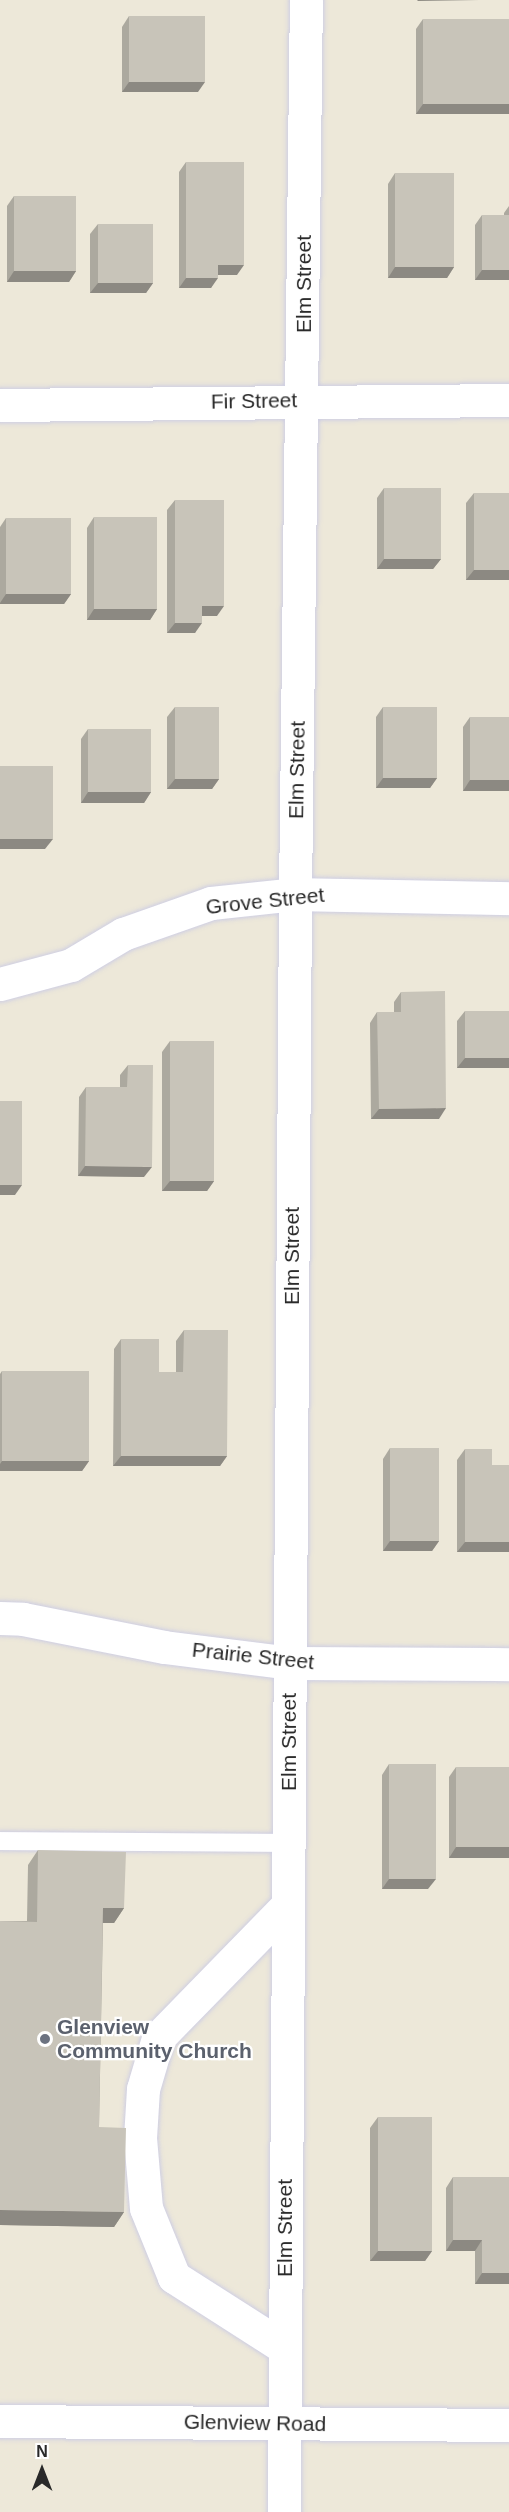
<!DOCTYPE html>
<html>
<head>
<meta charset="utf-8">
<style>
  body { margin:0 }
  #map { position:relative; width:509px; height:2512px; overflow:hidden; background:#ede8d9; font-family:Helvetica,sans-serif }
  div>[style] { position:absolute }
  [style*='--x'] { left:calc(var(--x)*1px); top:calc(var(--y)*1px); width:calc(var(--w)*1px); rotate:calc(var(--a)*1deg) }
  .roads { filter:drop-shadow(0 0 2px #cecee3) drop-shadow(0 0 2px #cecee3) }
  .lane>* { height:18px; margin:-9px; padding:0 9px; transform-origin:9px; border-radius:9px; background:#fff }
  .street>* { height:33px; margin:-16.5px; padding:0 16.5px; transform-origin:16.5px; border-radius:16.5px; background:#fff }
  .secondary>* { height:33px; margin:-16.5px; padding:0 16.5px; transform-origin:16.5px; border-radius:16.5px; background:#fff }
  .wall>* { inset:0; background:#aca99f }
  .shaded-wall>* { inset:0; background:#8c8982 }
  .building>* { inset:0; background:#c8c4b9 }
  .dots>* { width:16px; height:16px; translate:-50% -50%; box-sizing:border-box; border:3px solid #fff; border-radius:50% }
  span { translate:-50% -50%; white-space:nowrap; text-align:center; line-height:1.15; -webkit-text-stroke:4.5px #fff; paint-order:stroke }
  .street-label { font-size:21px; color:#292929 }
  .worship-label { font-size:21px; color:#5b616d; font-weight:700 }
  .left { translate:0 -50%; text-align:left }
  .north { position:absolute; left:12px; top:2440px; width:60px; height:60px; -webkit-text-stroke:4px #fff; paint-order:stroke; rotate:0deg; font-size:16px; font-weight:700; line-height:24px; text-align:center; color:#292929 }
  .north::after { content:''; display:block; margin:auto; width:21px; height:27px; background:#292929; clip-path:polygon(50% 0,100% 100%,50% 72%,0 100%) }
</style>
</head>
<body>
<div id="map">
  <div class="roads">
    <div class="lane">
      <i style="--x:0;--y:1841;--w:288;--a:0.4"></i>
    </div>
    <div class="street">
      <i style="--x:0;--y:405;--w:509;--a:-0.56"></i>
      <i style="--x:0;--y:984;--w:73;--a:-15"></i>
      <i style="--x:71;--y:965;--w:61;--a:-30.8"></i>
      <i style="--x:123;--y:934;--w:93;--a:-19.4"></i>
      <i style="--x:211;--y:903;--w:84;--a:-6.1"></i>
      <i style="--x:295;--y:894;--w:214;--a:1.1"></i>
      <i style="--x:0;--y:1618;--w:23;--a:2"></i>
      <i style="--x:23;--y:1619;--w:144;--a:11.2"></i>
      <i style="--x:164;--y:1647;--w:127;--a:7.2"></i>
      <i style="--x:290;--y:1663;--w:219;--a:0.3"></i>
      <i style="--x:285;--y:2348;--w:132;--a:-147.4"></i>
      <i style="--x:174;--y:2277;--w:74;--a:-112.1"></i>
      <i style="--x:146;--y:2208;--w:70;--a:-94.9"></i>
      <i style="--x:140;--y:2138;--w:49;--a:-86.5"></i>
      <i style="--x:143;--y:2089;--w:53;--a:-73.6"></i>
      <i style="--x:158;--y:2038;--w:186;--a:-45.7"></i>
      <i style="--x:284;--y:2512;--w:1618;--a:-89.61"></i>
      <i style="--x:295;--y:894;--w:894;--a:-89.3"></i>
    </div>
    <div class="secondary">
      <i style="--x:0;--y:2421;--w:509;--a:0.45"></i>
    </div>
  </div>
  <div class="wall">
    <i style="clip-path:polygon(129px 16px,198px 92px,122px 92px,122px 27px)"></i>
    <i style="clip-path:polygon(423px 19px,509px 114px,416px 114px,416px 29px)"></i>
    <i style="clip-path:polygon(186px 162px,237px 275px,218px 275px,211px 288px,179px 288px,179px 172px)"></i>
    <i style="clip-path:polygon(395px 173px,454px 267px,447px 278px,388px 278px,388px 184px)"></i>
    <i style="clip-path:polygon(14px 196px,76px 271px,69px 282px,7px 282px,7px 206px)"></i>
    <i style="clip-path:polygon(509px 206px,509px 280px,475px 280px,475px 225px,482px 215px,504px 215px,504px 213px)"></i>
    <i style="clip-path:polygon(98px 224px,153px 283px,146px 293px,90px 293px,90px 234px)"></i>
    <i style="clip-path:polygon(384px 488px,441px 559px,433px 569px,377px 569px,377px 498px)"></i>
    <i style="clip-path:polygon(474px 493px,509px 580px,466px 580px,466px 503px)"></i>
    <i style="clip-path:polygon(175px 500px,217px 616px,202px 616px,195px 633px,167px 633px,167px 510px)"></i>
    <i style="clip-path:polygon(94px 517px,157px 609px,150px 620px,87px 620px,87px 528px)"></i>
    <i style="clip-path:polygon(6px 518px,71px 594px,64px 604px,0 604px,0 527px)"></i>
    <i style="clip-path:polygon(175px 707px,219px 779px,212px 789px,167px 789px,167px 717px)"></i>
    <i style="clip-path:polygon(383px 707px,437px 778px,430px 788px,376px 788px,376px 717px)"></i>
    <i style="clip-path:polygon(470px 717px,509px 791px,463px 791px,463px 727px)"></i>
    <i style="clip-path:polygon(88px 729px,151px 792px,144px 803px,81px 803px,81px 739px)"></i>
    <i style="clip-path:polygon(401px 992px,439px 1119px,371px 1119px,370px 1023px,377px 1012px,394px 1012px,394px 1002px)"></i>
    <i style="clip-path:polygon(465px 1011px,509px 1068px,457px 1068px,457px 1021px)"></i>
    <i style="clip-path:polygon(170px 1041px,214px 1181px,207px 1191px,162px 1191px,162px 1052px)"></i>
    <i style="clip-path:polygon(128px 1065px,144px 1177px,78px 1176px,79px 1097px,86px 1087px,120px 1087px,120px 1075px)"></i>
    <i style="clip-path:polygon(184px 1330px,227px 1456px,220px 1466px,113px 1466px,114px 1349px,121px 1339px,159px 1372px,176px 1372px,176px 1341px)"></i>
    <i style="clip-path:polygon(2px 1371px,89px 1461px,82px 1471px,0 1471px,0 1374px)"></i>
    <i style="clip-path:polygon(390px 1448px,439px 1541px,432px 1551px,383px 1551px,383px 1459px)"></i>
    <i style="clip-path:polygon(465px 1449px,492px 1465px,509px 1552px,457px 1552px,457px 1460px)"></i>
    <i style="clip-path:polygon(389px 1764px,428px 1889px,382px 1889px,382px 1775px)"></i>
    <i style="clip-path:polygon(456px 1767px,509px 1858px,449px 1858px,449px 1777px)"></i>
    <i style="clip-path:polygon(38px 1850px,124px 1908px,114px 1923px,103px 1923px,99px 2127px,124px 2212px,114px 2227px,0 2225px,0 1921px,27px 1921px,28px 1865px)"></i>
    <i style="clip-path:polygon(378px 2117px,432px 2251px,425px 2261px,370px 2261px,370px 2128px)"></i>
    <i style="clip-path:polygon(453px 2177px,509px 2284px,475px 2284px,475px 2251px,446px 2251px,446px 2188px)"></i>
  </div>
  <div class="shaded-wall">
    <i style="clip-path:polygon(418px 0,479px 0,417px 1px)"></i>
    <i style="clip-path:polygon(129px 82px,205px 82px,198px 92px,122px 92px)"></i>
    <i style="clip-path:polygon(423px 104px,509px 104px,509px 114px,416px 114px)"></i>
    <i style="clip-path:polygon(218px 265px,244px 265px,237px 275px,211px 275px)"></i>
    <i style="clip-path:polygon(395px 267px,454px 267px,447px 278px,388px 278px)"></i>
    <i style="clip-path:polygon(482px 270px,509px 270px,509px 280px,475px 280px)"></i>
    <i style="clip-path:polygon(14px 271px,76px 271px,69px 282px,7px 282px)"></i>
    <i style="clip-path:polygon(186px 278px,218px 278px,211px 288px,179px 288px)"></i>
    <i style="clip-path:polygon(98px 283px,153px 283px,146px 293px,90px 293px)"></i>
    <i style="clip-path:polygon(384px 559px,441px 559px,433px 569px,377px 569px)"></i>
    <i style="clip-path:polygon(474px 570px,509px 570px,509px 580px,466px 580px)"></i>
    <i style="clip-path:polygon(6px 594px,71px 594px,64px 604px,0 604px,0 603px)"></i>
    <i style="clip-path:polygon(202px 606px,224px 606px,217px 616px,195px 616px)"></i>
    <i style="clip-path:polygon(94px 609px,157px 609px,150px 620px,87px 620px)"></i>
    <i style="clip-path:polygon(175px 623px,202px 623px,195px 633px,167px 633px)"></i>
    <i style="clip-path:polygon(383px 778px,437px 778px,430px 788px,376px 788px)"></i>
    <i style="clip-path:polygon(175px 779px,219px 779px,212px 789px,167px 789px)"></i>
    <i style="clip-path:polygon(470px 780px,509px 780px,509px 791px,463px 791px)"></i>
    <i style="clip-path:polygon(88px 792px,151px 792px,144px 803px,81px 803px)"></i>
    <i style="clip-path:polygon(0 839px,53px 839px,45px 849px,0 849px)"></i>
    <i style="clip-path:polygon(465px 1058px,509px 1058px,509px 1068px,457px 1068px)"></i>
    <i style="clip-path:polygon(446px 1108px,439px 1119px,371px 1119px,379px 1109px)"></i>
    <i style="clip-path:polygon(85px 1166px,152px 1167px,144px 1177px,78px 1176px)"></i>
    <i style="clip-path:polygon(170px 1181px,214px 1181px,207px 1191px,162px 1191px)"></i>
    <i style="clip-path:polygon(0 1185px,22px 1185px,15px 1195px,0 1195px)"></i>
    <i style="clip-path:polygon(121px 1456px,227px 1456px,220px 1466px,113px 1466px)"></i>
    <i style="clip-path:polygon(2px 1461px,89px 1461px,82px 1471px,0 1471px,0 1464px)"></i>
    <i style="clip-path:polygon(390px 1541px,439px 1541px,432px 1551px,383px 1551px)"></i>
    <i style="clip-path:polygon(465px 1542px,509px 1542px,509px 1552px,457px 1552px)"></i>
    <i style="clip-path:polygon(456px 1847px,509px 1847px,509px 1858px,449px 1858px)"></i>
    <i style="clip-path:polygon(389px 1879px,436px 1879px,428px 1889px,382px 1889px)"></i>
    <i style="clip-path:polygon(103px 1908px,124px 1908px,114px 1923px,93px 1923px)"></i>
    <i style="clip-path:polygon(0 2210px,124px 2212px,114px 2227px,0 2225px)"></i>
    <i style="clip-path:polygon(453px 2240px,482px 2240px,475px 2251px,446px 2251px)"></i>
    <i style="clip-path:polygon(378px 2251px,432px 2251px,425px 2261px,370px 2261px)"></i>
    <i style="clip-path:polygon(482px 2273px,509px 2273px,509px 2284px,475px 2284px)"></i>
  </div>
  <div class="building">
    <i style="clip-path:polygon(129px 16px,205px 16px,205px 82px,129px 82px)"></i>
    <i style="clip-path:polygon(423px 19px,509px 19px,509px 104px,423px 104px)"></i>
    <i style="clip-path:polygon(186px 162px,244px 162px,244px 265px,218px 265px,218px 278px,186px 278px)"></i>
    <i style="clip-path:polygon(395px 173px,454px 173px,454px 267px,395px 267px)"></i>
    <i style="clip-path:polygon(14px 196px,76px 196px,76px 271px,14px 271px)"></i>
    <i style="clip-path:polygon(482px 215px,509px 215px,509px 270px,482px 270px)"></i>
    <i style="clip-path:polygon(98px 224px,153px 224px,153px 283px,98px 283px)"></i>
    <i style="clip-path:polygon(384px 488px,441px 488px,441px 559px,384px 559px)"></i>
    <i style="clip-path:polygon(474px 493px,509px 493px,509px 570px,474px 570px)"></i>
    <i style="clip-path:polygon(175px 500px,224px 500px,224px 606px,202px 606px,202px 623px,175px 623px)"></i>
    <i style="clip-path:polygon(94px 517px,157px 517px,157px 609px,94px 609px)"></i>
    <i style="clip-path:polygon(6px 518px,71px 518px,71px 594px,6px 594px)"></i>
    <i style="clip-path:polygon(175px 707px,219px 707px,219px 779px,175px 779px)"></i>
    <i style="clip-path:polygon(383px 707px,437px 707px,437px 778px,383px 778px)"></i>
    <i style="clip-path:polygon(470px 717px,509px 717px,509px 780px,470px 780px)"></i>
    <i style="clip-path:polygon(88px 729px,151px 729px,151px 792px,88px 792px)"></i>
    <i style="clip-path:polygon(0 766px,53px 766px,53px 839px,0 839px)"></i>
    <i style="clip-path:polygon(445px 991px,446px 1108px,379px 1109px,377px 1012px,401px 1012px,401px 992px)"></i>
    <i style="clip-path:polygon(465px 1011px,509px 1011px,509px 1058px,465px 1058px)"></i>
    <i style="clip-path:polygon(170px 1041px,214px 1041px,214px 1181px,170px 1181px)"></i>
    <i style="clip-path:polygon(128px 1065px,153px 1065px,152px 1167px,85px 1166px,86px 1087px,127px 1087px)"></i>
    <i style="clip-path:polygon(0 1101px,22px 1101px,22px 1185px,0 1185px)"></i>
    <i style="clip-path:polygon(184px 1330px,228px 1330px,227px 1456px,121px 1456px,121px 1339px,159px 1339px,159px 1372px,183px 1372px)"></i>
    <i style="clip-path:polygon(2px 1371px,89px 1371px,89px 1461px,2px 1461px)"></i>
    <i style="clip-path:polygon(390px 1448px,439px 1448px,439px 1541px,390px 1541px)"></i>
    <i style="clip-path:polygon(465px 1449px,492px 1449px,492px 1465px,509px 1465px,509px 1542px,465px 1542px)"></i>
    <i style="clip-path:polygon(389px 1764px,436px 1764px,436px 1879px,389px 1879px)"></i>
    <i style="clip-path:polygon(456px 1767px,509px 1767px,509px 1847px,456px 1847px)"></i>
    <i style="clip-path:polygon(38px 1850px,126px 1852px,124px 1908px,103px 1908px,99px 2127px,126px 2128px,124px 2212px,0 2210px,0 1921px,37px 1922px)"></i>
    <i style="clip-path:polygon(378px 2117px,432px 2117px,432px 2251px,378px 2251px)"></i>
    <i style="clip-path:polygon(453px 2177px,509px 2177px,509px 2273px,482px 2273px,482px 2240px,453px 2240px)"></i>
  </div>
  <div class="dots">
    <i style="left:45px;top:2039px;background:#6b7280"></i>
  </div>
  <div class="street-label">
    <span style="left:304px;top:284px;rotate:-90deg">Elm Street</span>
    <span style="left:254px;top:401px;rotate:-1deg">Fir Street</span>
    <span style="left:297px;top:770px;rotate:-89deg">Elm Street</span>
    <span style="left:265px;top:901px;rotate:-6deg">Grove Street</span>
    <span style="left:292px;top:1256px;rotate:-90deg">Elm Street</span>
    <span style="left:253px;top:1656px;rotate:6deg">Prairie Street</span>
    <span style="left:289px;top:1742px;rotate:-90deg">Elm Street</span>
    <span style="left:285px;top:2228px;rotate:-90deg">Elm Street</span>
    <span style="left:255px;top:2423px;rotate:1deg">Glenview Road</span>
  </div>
  <div class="worship-label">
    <span class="left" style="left:57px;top:2039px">Glenview<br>Community Church</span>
  </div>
  <div class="north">N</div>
</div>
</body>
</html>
